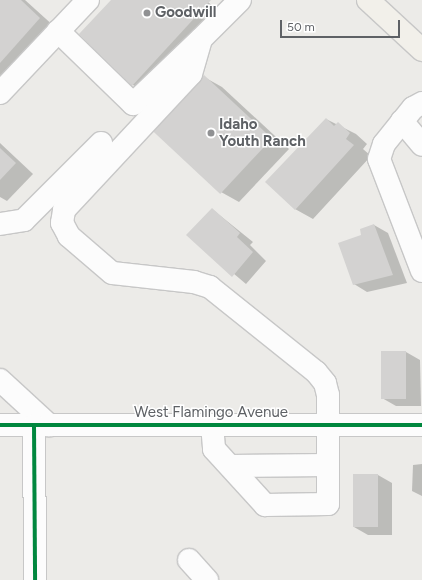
<!DOCTYPE html>
<style>
body{margin:0}
#map{position:relative;width:422px;height:580px;overflow:hidden;background:#ecebe8;font-family:Figtree,sans-serif}
div>[style]{position:absolute}
.shadow>*{inset:0;background:#0003}
.building>*{inset:0;background:#d3d2d1;transform-origin:0 0}
.roads{filter:drop-shadow(1px 0 #c7c7c7) drop-shadow(-1px 0 #c7c7c7) drop-shadow(0 1px #c7c7c7) drop-shadow(0 -1px #c7c7c7)}
.minor>*{height:22px;margin:-11px;padding:0 11px;transform-origin:11px;border-radius:11px;background:#fcfcfc}
.major>*{height:22px;margin:-11px;padding:0 11px;transform-origin:11px;border-radius:11px;background:#f2f0ea}
.cycleway>*{height:4px;margin:-2px;padding:0 2px;transform-origin:2px;border-radius:2px;background:#00873e}
.dots>*{width:11px;height:11px;translate:-50% -50%;box-sizing:border-box;border:2px solid #fff;border-radius:50%}
span{translate:-50% -50%;white-space:nowrap;text-align:center;line-height:1.15;-webkit-text-stroke:3px #fff;paint-order:stroke}
.poi-label{font-size:15px;color:#5e6165;font-weight:700}
.left{translate:0 -50%;text-align:left}
.street-label{font-size:15px;color:#5e6165}
.scale{position:absolute;left:280px;top:20px;width:120px;height:18px;box-sizing:border-box;border:2px solid #5e6165;border-top:0;padding-left:5px;font-size:12px;line-height:14px;white-space:nowrap;color:#5e6165;-webkit-text-stroke:3px #fff;paint-order:stroke}
</style>
<div id="map">
<div class="shadow">
<div style="clip-path:polygon(0 0,25px 0,56px 28px,0 83px)"></div>
<div style="clip-path:polygon(112px 0,206px 0,223px 16px,150px 95px,133px 85px)"></div>
<div style="clip-path:polygon(204px 77px,222px 87px,289px 149px,239px 202px,221px 192px)"></div>
<div style="clip-path:polygon(326px 119px,356px 134px,367px 144px,363px 149px,371px 156px,313px 219px,295px 209px)"></div>
<div style="clip-path:polygon(0 143px,33px 174px,7px 201px,0 197px)"></div>
<div style="clip-path:polygon(212px 209px,253px 242px,250px 245px,266px 261px,246px 284px,188px 235px)"></div>
<div style="clip-path:polygon(374px 225px,388px 233px,407px 283px,367px 292px,354px 284px,363px 236px)"></div>
<div style="clip-path:polygon(406px 352px,420px 360px,421px 406px,396px 406px,382px 398px)"></div>
<div style="clip-path:polygon(422px 464px,422px 496px,412px 491px,413px 465px)"></div>
<div style="clip-path:polygon(378px 475px,392px 483px,392px 535px,368px 535px,354px 527px)"></div>
</div>
<div class="building">
<div style="clip-path:polygon(0 0,21px 0,40px 18px,0 63px)"></div>
<div style="clip-path:polygon(111px 0,211px 0,132px 86px,79px 34px)"></div>
<div style="left:204px;top:75px;width:93px;height:76px;rotate:43deg"></div>
<div style="clip-path:polygon(326px 118px,334px 126px,338px 122px,350px 133px,346px 139px,354px 145px,295px 210px,265px 182px)"></div>
<div style="clip-path:polygon(0 148px,16px 163px,0 180px)"></div>
<div style="clip-path:polygon(212px 208px,240px 233px,237px 237px,253px 252px,232px 277px,186px 235px)"></div>
<div style="clip-path:polygon(374px 224px,393px 275px,353px 285px,338px 243px,361px 235px,360px 229px)"></div>
<div style="left:381px;top:351px;width:25px;height:48px"></div>
<div style="left:353px;top:474px;width:25px;height:53px"></div>
</div>
<div class="roads">
<div class="minor">
<div style="left:58px;top:31px;width:105px;rotate:44.2deg"></div>
<div style="left:133px;top:104px;width:94px;rotate:-43.7deg"></div>
<div style="left:0;top:93px;width:128px;rotate:-46.6deg"></div>
<div style="left:422px;top:103px;width:10px;rotate:151deg"></div>
<div style="left:413px;top:108px;width:46px;rotate:128.9deg"></div>
<div style="left:384px;top:144px;width:16px;rotate:108deg"></div>
<div style="left:379px;top:159px;width:120px;rotate:69deg"></div>
<div style="left:402px;top:121px;width:31px;rotate:50deg"></div>
<div style="left:0;top:224px;width:24px;rotate:-9deg"></div>
<div style="left:24px;top:220px;width:109px;rotate:-45deg"></div>
<div style="left:0;top:380px;width:67px;rotate:42.6deg"></div>
<div style="left:0;top:425px;width:422px"></div>
<div style="left:34px;top:425px;width:155px;rotate:89.6deg"></div>
<div style="left:212px;top:425px;width:24px;rotate:85deg"></div>
<div style="left:214px;top:449px;width:76px;rotate:47.7deg"></div>
<div style="left:265px;top:505px;width:63px;rotate:-0.9deg"></div>
<div style="left:328px;top:504px;width:109px;rotate:-90deg"></div>
<div style="left:328px;top:395px;width:12px;rotate:-104deg"></div>
<div style="left:325px;top:383px;width:14px;rotate:-129deg"></div>
<div style="left:316px;top:372px;width:136px;rotate:-141.3deg"></div>
<div style="left:210px;top:287px;width:17px;rotate:-163deg"></div>
<div style="left:194px;top:282px;width:82px;rotate:-173.7deg"></div>
<div style="left:112px;top:273px;width:57px;rotate:-139.3deg"></div>
<div style="left:69px;top:236px;width:15px;rotate:-118deg"></div>
<div style="left:62px;top:223px;width:13px;rotate:-81deg"></div>
<div style="left:64px;top:210px;width:186px;rotate:-47deg"></div>
<div style="left:191px;top:74px;width:36px;rotate:-74deg"></div>
<div style="left:201px;top:39px;width:55px;rotate:-45deg"></div>
<div style="left:230px;top:466px;width:98px;rotate:-0.6deg"></div>
<div style="left:189px;top:560px;width:27px;rotate:48deg"></div>
</div>
<div class="major">
<div style="left:368px;top:0;width:74px;rotate:42.8deg"></div>
</div>
</div>
<div class="cycleway">
<div style="left:0;top:425px;width:422px"></div>
<div style="left:34px;top:425px;width:155px;rotate:89.6deg"></div>
</div>
<div class="dots">
<div style="left:147px;top:13px;background:#909193"></div>
<div style="left:211px;top:133px;background:#909193"></div>
</div>
<div class="poi-label">
<span class="left" style="left:155px;top:13px">Goodwill</span>
<span class="left" style="left:219px;top:133px">Idaho<br>Youth Ranch</span>
</div>
<div class="street-label">
<span style="left:211px;top:413px">West Flamingo Avenue</span>
</div>
<div class="scale">50 m</div>
</div>
